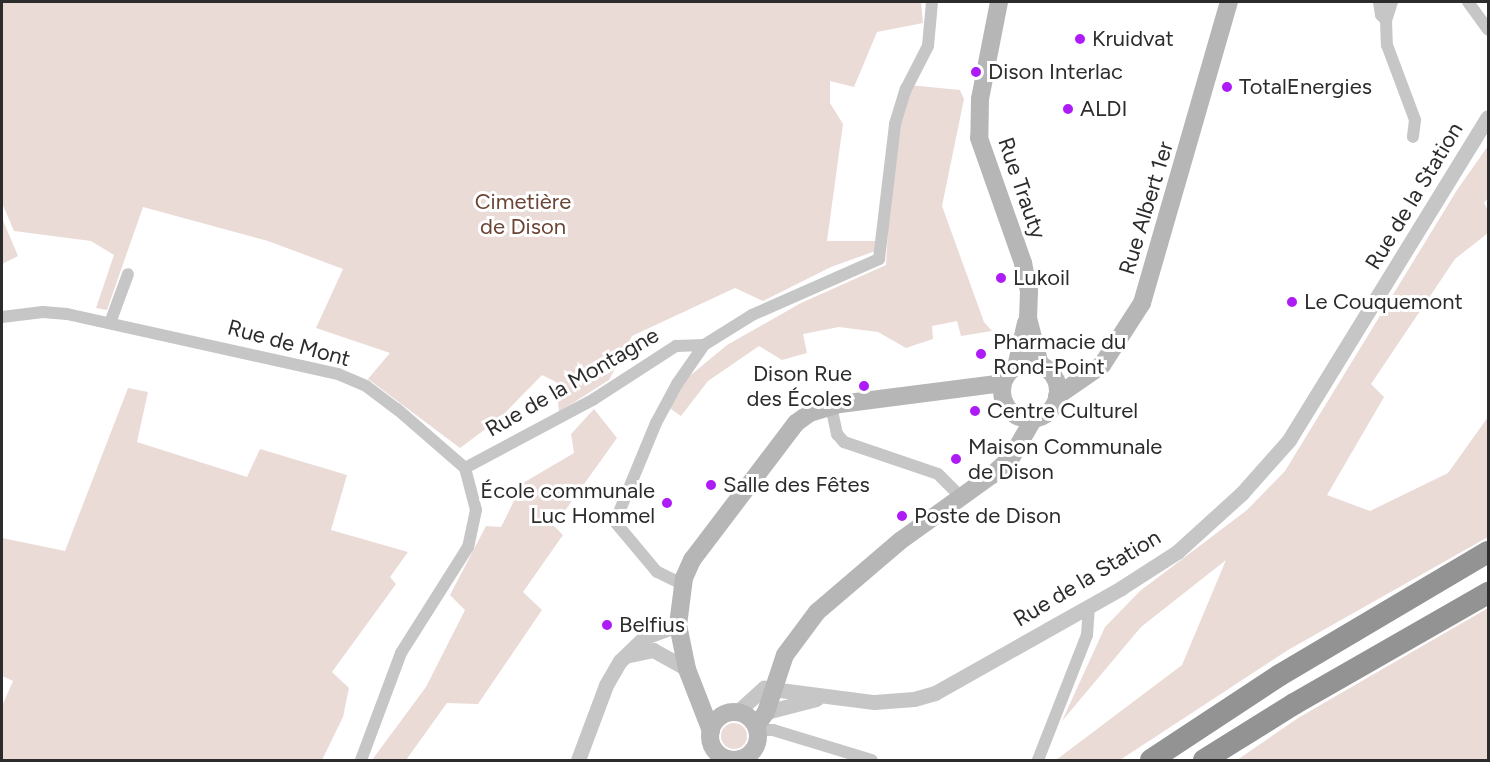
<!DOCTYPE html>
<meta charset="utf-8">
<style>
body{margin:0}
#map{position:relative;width:1490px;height:762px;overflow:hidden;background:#fff;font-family:Figtree,sans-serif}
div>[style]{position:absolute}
.green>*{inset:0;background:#ebdbd7}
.round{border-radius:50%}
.minor>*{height:12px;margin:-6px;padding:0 6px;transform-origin:6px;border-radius:6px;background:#c6c6c6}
.tertiary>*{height:15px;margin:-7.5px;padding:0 7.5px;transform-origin:7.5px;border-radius:7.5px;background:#c6c6c6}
.secondary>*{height:18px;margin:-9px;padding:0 9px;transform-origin:9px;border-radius:9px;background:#b6b6b6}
.secondary>.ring{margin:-9px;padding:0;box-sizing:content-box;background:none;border:18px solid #b6b6b6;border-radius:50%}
.motorway>*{height:22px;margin:-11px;padding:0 11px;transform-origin:11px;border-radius:11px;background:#939393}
.dots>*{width:16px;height:16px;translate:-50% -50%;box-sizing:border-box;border:3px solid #fff;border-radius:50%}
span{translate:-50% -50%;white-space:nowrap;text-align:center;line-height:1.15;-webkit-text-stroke:6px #fff;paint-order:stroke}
.poi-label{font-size:22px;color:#2c2c2c}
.left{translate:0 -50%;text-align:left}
.right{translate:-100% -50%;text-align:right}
.street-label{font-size:22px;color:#2c2c2c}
.park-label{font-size:22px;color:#6b4435}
.frame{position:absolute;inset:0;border:3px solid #2c2c2c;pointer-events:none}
</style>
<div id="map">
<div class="green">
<div style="clip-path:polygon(2px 2px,921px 2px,923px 23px,877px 32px,854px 87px,830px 81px,830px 103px,843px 124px,827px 241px,877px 241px,878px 250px,831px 267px,763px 301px,735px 288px,632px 336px,609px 380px,559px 412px,556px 382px,542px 375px,499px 419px,460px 448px,368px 379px,390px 353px,316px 328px,343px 269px,268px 241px,143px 207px,107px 310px,96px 308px,114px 255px,91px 241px,14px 231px,2px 203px)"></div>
<div style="clip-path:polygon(909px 85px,960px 90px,964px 99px,942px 206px,984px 322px,992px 331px,961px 336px,957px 321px,932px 326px,933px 339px,906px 348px,878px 332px,839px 327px,803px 334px,807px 353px,782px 360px,759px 346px,708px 381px,681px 416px,668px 407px,686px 379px,727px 345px,801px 303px,886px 265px,892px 162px)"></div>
<div style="clip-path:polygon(1488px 146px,1488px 198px,1484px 203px,1488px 210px,1488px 233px,1455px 259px,1371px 384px,1384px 397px,1327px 495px,1370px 511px,1448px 473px,1488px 417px,1488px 537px,1288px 650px,1120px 760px,1056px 760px,1182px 665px,1226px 560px,1141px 627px,1062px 721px,1105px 627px,1140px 591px,1247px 510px,1285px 471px,1457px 190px)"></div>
<div style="clip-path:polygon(2px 218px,18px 256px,2px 264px)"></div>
<div style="clip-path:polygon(128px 388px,148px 392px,137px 442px,247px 477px,260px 449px,347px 475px,331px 530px,408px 552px,390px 577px,396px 584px,332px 672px,349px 688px,343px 717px,322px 760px,2px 760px,2px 706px,13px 681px,2px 676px,2px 538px,65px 551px)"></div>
<div style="clip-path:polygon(594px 409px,617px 438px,554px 526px,563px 535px,523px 592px,542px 610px,478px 704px,447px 703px,406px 760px,372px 760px,426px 687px,465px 610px,450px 595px,486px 526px,501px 527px,523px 483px,574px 453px,571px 434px)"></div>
<div style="clip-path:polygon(1488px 608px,1488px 760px,1237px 760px,1298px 718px)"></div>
<div class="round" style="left:721px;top:723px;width:26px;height:26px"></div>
</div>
<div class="minor">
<div style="left:1379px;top:2px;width:13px;rotate:81deg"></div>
<div style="left:1381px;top:15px;width:7px;rotate:45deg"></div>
<div style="left:1392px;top:2px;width:19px;rotate:108deg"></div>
<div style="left:1386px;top:20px;width:25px;rotate:88deg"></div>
<div style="left:1387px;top:45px;width:80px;rotate:69.5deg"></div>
<div style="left:1415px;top:120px;width:17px;rotate:97deg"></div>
<div style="left:1468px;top:2px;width:34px;rotate:54deg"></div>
<div style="left:2px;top:317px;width:41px;rotate:-7deg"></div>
<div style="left:43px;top:312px;width:24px;rotate:5deg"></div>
<div style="left:67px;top:314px;width:278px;rotate:12.5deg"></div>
<div style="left:338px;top:374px;width:30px;rotate:23deg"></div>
<div style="left:366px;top:386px;width:39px;rotate:37deg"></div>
<div style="left:397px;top:409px;width:90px;rotate:40.9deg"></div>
<div style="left:465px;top:468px;width:43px;rotate:75.3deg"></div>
<div style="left:476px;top:510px;width:38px;rotate:102deg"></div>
<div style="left:468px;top:547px;width:125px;rotate:122.3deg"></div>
<div style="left:401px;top:653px;width:114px;rotate:110.5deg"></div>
<div style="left:110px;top:323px;width:52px;rotate:-69.8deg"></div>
<div style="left:831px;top:406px;width:29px;rotate:78deg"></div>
<div style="left:837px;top:434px;width:11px;rotate:49deg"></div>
<div style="left:844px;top:442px;width:99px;rotate:18.8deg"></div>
<div style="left:938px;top:474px;width:34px;rotate:45deg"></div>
<div style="left:465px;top:468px;width:146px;rotate:-28.1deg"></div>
<div style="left:594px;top:399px;width:98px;rotate:-32.9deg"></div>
<div style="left:676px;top:346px;width:28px;rotate:-2deg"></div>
<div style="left:704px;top:345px;width:57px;rotate:-32deg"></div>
<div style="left:752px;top:315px;width:139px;rotate:-23.8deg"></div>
<div style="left:879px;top:259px;width:136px;rotate:-83.2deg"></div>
<div style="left:895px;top:124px;width:37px;rotate:-73deg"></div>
<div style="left:906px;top:89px;width:48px;rotate:-62.9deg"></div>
<div style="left:928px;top:46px;width:44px;rotate:-84.8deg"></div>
<div style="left:682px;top:584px;width:28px;rotate:-154deg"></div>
<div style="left:657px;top:572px;width:65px;rotate:-130deg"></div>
<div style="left:615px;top:522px;width:107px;rotate:-67.5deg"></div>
<div style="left:656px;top:423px;width:44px;rotate:-61.7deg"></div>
<div style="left:677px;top:384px;width:47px;rotate:-55.3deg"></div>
<div style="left:757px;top:730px;width:16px"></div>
<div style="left:773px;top:730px;width:103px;rotate:16.9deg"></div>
<div style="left:1038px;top:760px;width:134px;rotate:-68.6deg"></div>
<div style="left:1087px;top:635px;width:28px;rotate:-86deg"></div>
</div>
<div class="tertiary">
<div style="left:625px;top:656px;width:29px;rotate:-12deg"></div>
<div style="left:653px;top:650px;width:39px;rotate:29deg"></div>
<div style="left:766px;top:712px;width:52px;rotate:-14.6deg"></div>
<div style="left:736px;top:713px;width:38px;rotate:-42deg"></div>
<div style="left:764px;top:688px;width:111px;rotate:7.3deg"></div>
<div style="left:874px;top:702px;width:40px;rotate:-4.3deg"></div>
<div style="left:914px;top:699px;width:22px;rotate:-16deg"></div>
<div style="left:935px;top:693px;width:214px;rotate:-29.4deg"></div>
<div style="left:1121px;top:588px;width:67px;rotate:-32.7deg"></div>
<div style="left:1177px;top:552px;width:88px;rotate:-42.2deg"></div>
<div style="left:1242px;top:493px;width:71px;rotate:-48.4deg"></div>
<div style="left:1289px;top:440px;width:379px;rotate:-58.4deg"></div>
<div style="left:578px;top:760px;width:80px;rotate:-69.5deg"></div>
<div style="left:606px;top:685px;width:28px;rotate:-60deg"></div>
<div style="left:620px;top:661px;width:35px;rotate:-44deg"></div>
<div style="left:645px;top:637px;width:35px;rotate:-20deg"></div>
</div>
<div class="secondary">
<div style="left:999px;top:2px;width:99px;rotate:101.1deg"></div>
<div style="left:980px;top:99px;width:39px;rotate:91deg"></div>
<div style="left:979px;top:138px;width:133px;rotate:70.6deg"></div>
<div style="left:1023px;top:263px;width:29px;rotate:78deg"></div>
<div style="left:1029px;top:291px;width:27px;rotate:92deg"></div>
<div style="left:1028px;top:318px;width:49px;rotate:75.7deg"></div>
<div class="ring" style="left:1002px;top:363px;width:38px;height:38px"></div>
<div style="left:1016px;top:367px;width:45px;rotate:-77.2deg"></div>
<div style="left:1057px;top:396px;width:55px;rotate:-34.6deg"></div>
<div style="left:1102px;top:365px;width:74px;rotate:-57.2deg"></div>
<div style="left:1142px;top:303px;width:313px;rotate:-73.9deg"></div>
<div class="ring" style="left:710px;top:712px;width:30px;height:30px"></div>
<div style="left:756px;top:726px;width:17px;rotate:-54deg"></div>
<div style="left:766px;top:712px;width:60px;rotate:-71.6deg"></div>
<div style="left:785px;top:655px;width:54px;rotate:-53.3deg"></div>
<div style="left:817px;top:612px;width:109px;rotate:-40.5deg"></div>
<div style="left:900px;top:541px;width:113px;rotate:-35.7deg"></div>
<div style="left:992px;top:475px;width:25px;rotate:-42deg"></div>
<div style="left:1011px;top:458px;width:46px;rotate:-60.1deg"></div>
<div style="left:711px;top:731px;width:66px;rotate:-111.2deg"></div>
<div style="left:687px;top:669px;width:45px;rotate:-101.6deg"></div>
<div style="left:678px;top:625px;width:47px;rotate:-82.7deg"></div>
<div style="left:684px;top:578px;width:20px;rotate:-66deg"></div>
<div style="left:692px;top:560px;width:172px;rotate:-52.8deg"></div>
<div style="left:796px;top:423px;width:17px;rotate:-36deg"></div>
<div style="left:810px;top:413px;width:31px;rotate:-17deg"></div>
<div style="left:840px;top:404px;width:164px;rotate:-7.3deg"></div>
</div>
<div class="motorway">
<div style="left:1151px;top:760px;width:154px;rotate:-33.4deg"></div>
<div style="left:1280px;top:675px;width:242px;rotate:-30.6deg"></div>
<div style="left:1204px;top:760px;width:106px;rotate:-31.9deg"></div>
<div style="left:1294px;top:704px;width:224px;rotate:-29.8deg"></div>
</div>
<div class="dots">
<div style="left:1080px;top:39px;background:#ad1bf6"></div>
<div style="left:976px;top:72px;background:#ad1bf6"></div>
<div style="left:1227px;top:87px;background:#ad1bf6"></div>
<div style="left:1068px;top:109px;background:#ad1bf6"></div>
<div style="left:1001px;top:278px;background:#ad1bf6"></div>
<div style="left:1292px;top:302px;background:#ad1bf6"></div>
<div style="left:981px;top:354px;background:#ad1bf6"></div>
<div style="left:864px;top:386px;background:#ad1bf6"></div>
<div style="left:975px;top:411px;background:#ad1bf6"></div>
<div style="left:956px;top:459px;background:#ad1bf6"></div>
<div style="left:711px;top:485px;background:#ad1bf6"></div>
<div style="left:667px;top:503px;background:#ad1bf6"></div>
<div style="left:902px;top:516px;background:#ad1bf6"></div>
<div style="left:607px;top:625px;background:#ad1bf6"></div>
</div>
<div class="poi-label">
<span class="left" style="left:1092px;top:39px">Kruidvat</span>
<span class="left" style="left:988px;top:72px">Dison Interlac</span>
<span class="left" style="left:1239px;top:87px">TotalEnergies</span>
<span class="left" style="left:1080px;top:109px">ALDI</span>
<span class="left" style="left:1013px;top:278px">Lukoil</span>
<span class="left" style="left:1304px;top:302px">Le Couquemont</span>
<span class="left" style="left:993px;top:354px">Pharmacie du<br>Rond-Point</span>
<span class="right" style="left:852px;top:386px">Dison Rue<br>des Écoles</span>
<span class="left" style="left:987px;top:411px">Centre Culturel</span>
<span class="left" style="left:968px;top:459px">Maison Communale<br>de Dison</span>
<span class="left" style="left:723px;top:485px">Salle des Fêtes</span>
<span class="right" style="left:655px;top:503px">École communale<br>Luc Hommel</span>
<span class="left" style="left:914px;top:516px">Poste de Dison</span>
<span class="left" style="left:619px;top:625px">Belfius</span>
</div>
<div class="street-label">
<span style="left:1022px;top:188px;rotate:71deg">Rue Trauty</span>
<span style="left:1414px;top:196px;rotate:-59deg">Rue de la Station</span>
<span style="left:1146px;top:208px;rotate:-73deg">Rue Albert 1er</span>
<span style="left:289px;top:343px;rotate:15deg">Rue de Mont</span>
<span style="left:572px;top:382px;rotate:-30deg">Rue de la Montagne</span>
<span style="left:1087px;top:578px;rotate:-31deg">Rue de la Station</span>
</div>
<div class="park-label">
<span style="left:523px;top:214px">Cimetière<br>de Dison</span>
</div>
<div class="frame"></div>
</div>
